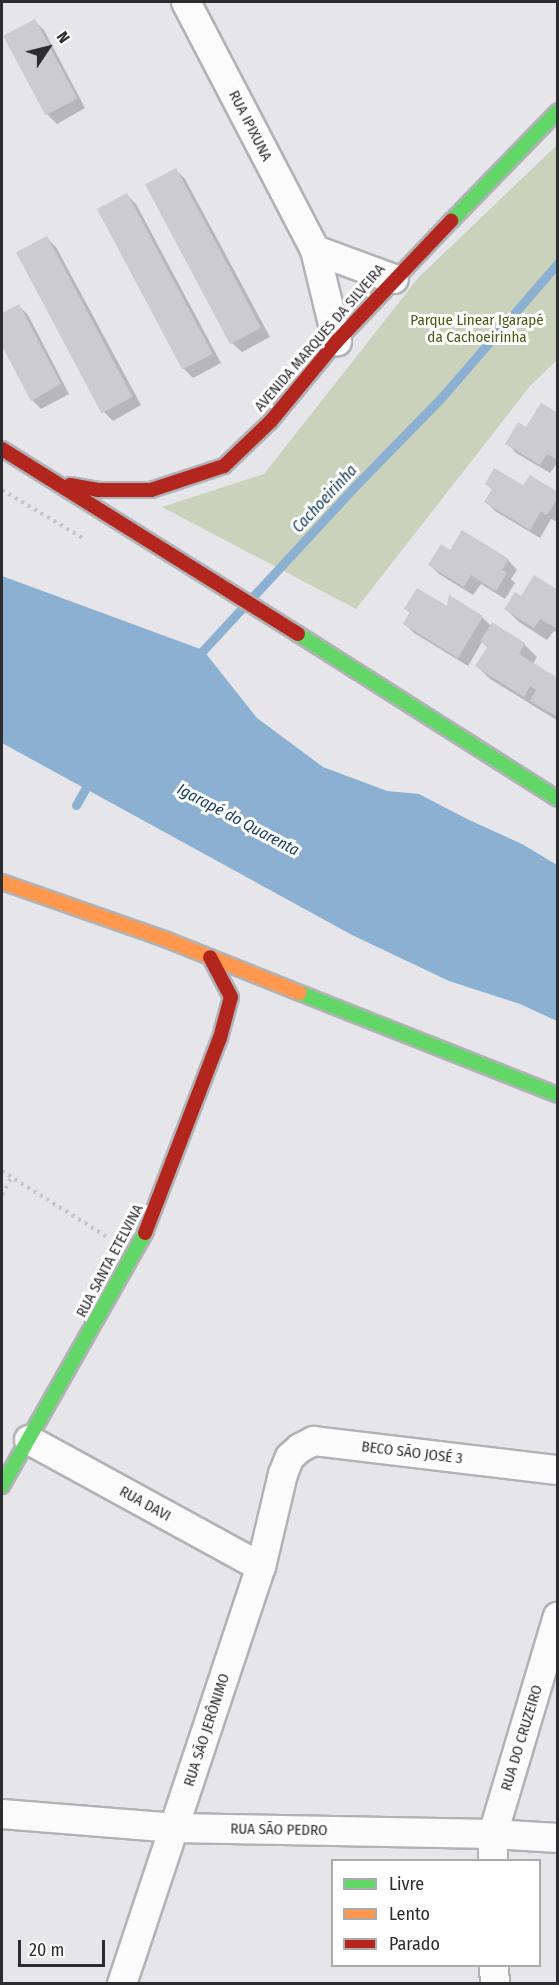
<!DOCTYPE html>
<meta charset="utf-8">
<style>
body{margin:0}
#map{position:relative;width:559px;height:1985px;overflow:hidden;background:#e5e5ea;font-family:"Fira Sans Condensed",sans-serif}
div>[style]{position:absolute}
.green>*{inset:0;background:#cbd2bb}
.water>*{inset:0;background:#8bb0d2}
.shadow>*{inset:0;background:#0003}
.stream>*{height:9px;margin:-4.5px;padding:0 4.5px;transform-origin:4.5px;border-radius:4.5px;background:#8bb0d2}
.building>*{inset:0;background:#cccbce;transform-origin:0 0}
.path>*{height:4px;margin-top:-2px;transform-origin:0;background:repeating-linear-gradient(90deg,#c6c6c8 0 3px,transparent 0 7.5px)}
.roads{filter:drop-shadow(2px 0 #b1b2b5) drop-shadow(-2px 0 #b1b2b5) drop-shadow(0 2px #b1b2b5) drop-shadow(0 -2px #b1b2b5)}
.street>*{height:28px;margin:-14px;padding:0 14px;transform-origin:14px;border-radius:14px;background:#fbfbfc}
.fast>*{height:14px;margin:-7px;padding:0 7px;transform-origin:7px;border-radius:7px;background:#63d668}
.slow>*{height:14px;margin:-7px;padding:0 7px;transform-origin:7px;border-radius:7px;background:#ff974d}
.jam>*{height:14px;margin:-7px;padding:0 7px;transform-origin:7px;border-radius:7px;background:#b3261e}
span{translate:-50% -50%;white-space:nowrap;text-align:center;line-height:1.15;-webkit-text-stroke:6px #fff;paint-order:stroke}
.street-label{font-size:15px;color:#2d2d30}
.park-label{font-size:15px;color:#4b5b15}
.water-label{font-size:16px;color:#153d5d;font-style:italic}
.frame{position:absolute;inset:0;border:3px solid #2d2d30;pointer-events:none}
.legend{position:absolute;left:331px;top:1859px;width:210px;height:108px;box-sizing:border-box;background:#fff;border:2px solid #ababac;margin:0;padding:8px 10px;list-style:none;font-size:18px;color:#2d2d30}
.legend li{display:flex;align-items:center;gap:12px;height:30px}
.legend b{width:30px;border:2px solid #ababac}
.north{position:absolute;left:18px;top:18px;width:60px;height:60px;-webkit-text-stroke:4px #fff;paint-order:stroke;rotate:55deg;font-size:16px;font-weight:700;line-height:24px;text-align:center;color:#2d2d30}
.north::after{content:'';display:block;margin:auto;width:21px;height:27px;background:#2d2d30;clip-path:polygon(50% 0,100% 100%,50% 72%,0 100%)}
.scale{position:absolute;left:18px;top:1940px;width:87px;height:27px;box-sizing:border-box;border:3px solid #2d2d30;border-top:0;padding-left:8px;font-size:18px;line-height:21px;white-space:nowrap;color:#2d2d30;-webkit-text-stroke:4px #fff;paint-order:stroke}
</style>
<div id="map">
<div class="green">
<div style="clip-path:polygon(557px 145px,557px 360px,530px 386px,356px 609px,162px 507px,264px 474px,419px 277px)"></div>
</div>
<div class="water">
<div style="clip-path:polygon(2px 576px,203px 650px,257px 718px,323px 767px,387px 791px,419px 794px,469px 820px,522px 844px,557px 865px,557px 1021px,520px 1004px,449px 981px,352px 935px,2px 743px)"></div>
</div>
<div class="shadow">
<div style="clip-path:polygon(34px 21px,44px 30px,85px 108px,57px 124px,48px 115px,5px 35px)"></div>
<div style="clip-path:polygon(176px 170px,185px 179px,270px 337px,242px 352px,232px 343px,147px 185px)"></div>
<div style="clip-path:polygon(127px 195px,136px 204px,221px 363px,193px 378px,184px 369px)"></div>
<div style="clip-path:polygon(47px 238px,56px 247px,141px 405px,113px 421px,104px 412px,18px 253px)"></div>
<div style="clip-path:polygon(19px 306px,28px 315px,69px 394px,41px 409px,32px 400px,2px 343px,2px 315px)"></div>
<div style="clip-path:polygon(558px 415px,558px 462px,550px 473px,516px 453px,507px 443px,527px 429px)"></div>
<div style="clip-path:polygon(487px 484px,558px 494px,558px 522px,551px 519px,540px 538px,495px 511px,486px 502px,493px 490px)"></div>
<div style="clip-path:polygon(450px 552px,508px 560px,517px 570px,511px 579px,515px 583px,505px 599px,481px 584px,473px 595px,439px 574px,430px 565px)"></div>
<div style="clip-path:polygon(558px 591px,558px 633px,554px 631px,547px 640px,519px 622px,506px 609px,521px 598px)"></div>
<div style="clip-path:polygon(450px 598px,482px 617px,491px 626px,524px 644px,537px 657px,533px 664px,558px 680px,558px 721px,490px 679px,477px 666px,488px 648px,482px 642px,468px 666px,414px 633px,405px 624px,411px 614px,406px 609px,447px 609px)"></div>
</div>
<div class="stream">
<div style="left:196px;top:658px;width:240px;rotate:-47.2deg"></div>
<div style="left:359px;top:482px;width:117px;rotate:-45.7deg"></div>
<div style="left:441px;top:398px;width:179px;rotate:-49.1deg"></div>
<div style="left:76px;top:805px;width:30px;rotate:-60deg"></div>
</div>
<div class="building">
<div style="left:35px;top:19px;width:90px;height:36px;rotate:62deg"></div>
<div style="left:176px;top:168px;width:181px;height:35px;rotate:62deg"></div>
<div style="left:127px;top:193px;width:182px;height:34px;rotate:62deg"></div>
<div style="left:47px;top:236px;width:182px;height:35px;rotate:62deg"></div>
<div style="clip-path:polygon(19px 304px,61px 384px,31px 401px,2px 346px,2px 313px)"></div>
<div style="clip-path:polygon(541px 403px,558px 413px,558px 460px,547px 454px,540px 465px,505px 444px,518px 422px,526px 427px)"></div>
<div style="clip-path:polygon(494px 468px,523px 485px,530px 475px,558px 492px,558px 498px,547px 515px,541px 511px,530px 530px,484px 502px,492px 489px,485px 484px)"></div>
<div style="clip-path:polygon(462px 530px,509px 559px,502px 570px,507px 573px,496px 591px,471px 575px,464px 587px,428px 565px,441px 544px,450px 550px)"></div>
<div style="clip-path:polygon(534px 575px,558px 590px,558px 629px,540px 619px,534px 628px,504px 609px,515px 592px,521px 596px)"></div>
<div style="clip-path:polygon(417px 588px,447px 606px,449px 595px,483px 616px,458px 658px,403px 624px,410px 612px,404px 609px)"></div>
<div style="clip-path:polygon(492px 622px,525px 643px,519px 654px,558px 678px,558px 717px,530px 701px,536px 690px,530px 686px,524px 697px,475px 666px,488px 646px,480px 641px)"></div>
</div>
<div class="path">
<div style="left:2px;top:490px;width:94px;rotate:30.7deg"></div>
<div style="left:2px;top:1171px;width:126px;rotate:32.1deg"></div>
<div style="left:2px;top:1195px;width:19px;rotate:-62deg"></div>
</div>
<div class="roads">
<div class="street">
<div style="left:186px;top:2px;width:280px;rotate:62.5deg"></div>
<div style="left:315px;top:250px;width:94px;rotate:76.4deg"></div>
<div style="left:315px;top:250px;width:84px;rotate:20.2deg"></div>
<div style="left:29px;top:1440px;width:264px;rotate:28.7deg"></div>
<div style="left:2px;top:1814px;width:174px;rotate:4.6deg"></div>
<div style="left:175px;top:1828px;width:318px;rotate:1.1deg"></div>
<div style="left:493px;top:1834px;width:65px;rotate:3.5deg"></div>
<div style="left:493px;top:1860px;width:26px;rotate:-90deg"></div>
<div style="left:493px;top:1834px;width:227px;rotate:-73.4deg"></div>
<div style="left:494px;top:1966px;width:18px;rotate:87deg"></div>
<div style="left:122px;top:1984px;width:440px;rotate:-71.6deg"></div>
<div style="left:261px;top:1567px;width:96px;rotate:-76.7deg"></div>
<div style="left:283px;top:1474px;width:18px;rotate:-68deg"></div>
<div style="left:290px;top:1457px;width:13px;rotate:-42deg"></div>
<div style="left:300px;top:1448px;width:16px;rotate:-27deg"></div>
<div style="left:314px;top:1441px;width:246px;rotate:6.8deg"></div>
</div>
<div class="fast">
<div style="left:451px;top:221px;width:153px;rotate:-45.8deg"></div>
<div style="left:298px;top:634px;width:308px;rotate:32.4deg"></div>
<div style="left:300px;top:993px;width:277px;rotate:21.6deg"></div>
<div style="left:2px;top:1486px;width:291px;rotate:-60.5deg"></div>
</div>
<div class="slow">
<div style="left:2px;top:882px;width:173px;rotate:19.3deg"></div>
<div style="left:165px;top:939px;width:145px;rotate:21.8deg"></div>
</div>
<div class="jam">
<div style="left:2px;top:449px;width:349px;rotate:32deg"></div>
<div style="left:70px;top:485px;width:27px;rotate:10deg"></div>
<div style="left:97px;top:490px;width:54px"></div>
<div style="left:151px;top:490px;width:77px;rotate:-18.2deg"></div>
<div style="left:224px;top:466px;width:65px;rotate:-43.8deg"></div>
<div style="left:271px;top:421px;width:104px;rotate:-50.5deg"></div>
<div style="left:337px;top:341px;width:166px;rotate:-46.5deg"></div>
<div style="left:145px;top:1233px;width:209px;rotate:-69deg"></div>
<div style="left:220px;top:1038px;width:42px;rotate:-75deg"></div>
<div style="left:231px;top:997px;width:45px;rotate:-117.7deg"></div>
</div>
</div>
<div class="street-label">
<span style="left:250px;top:126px;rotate:63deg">RUA IPIXUNA</span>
<span style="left:320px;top:338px;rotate:-49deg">AVENIDA MARQUES DA SILVEIRA</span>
<span style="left:110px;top:1261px;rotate:-62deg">RUA SANTA ETELVINA</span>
<span style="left:412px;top:1453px;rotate:7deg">BECO SÃO JOSÉ 3</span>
<span style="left:145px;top:1504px;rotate:29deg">RUA DAVI</span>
<span style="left:207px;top:1730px;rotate:-72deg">RUA SÃO JERÔNIMO</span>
<span style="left:522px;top:1738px;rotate:-73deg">RUA DO CRUZEIRO</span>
<span style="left:279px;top:1830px;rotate:1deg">RUA SÃO PEDRO</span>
</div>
<div class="park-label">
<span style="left:477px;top:329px">Parque Linear Igarapé<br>da Cachoeirinha</span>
</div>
<div class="water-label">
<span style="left:325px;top:499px;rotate:-47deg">Cachoeirinha</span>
<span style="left:238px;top:820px;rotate:28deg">Igarapé do Quarenta</span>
</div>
<div class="frame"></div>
<ul class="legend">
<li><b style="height:8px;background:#63d668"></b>Livre</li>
<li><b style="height:8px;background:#ff974d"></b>Lento</li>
<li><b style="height:8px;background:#b3261e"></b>Parado</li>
</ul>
<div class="north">N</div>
<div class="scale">20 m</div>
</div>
